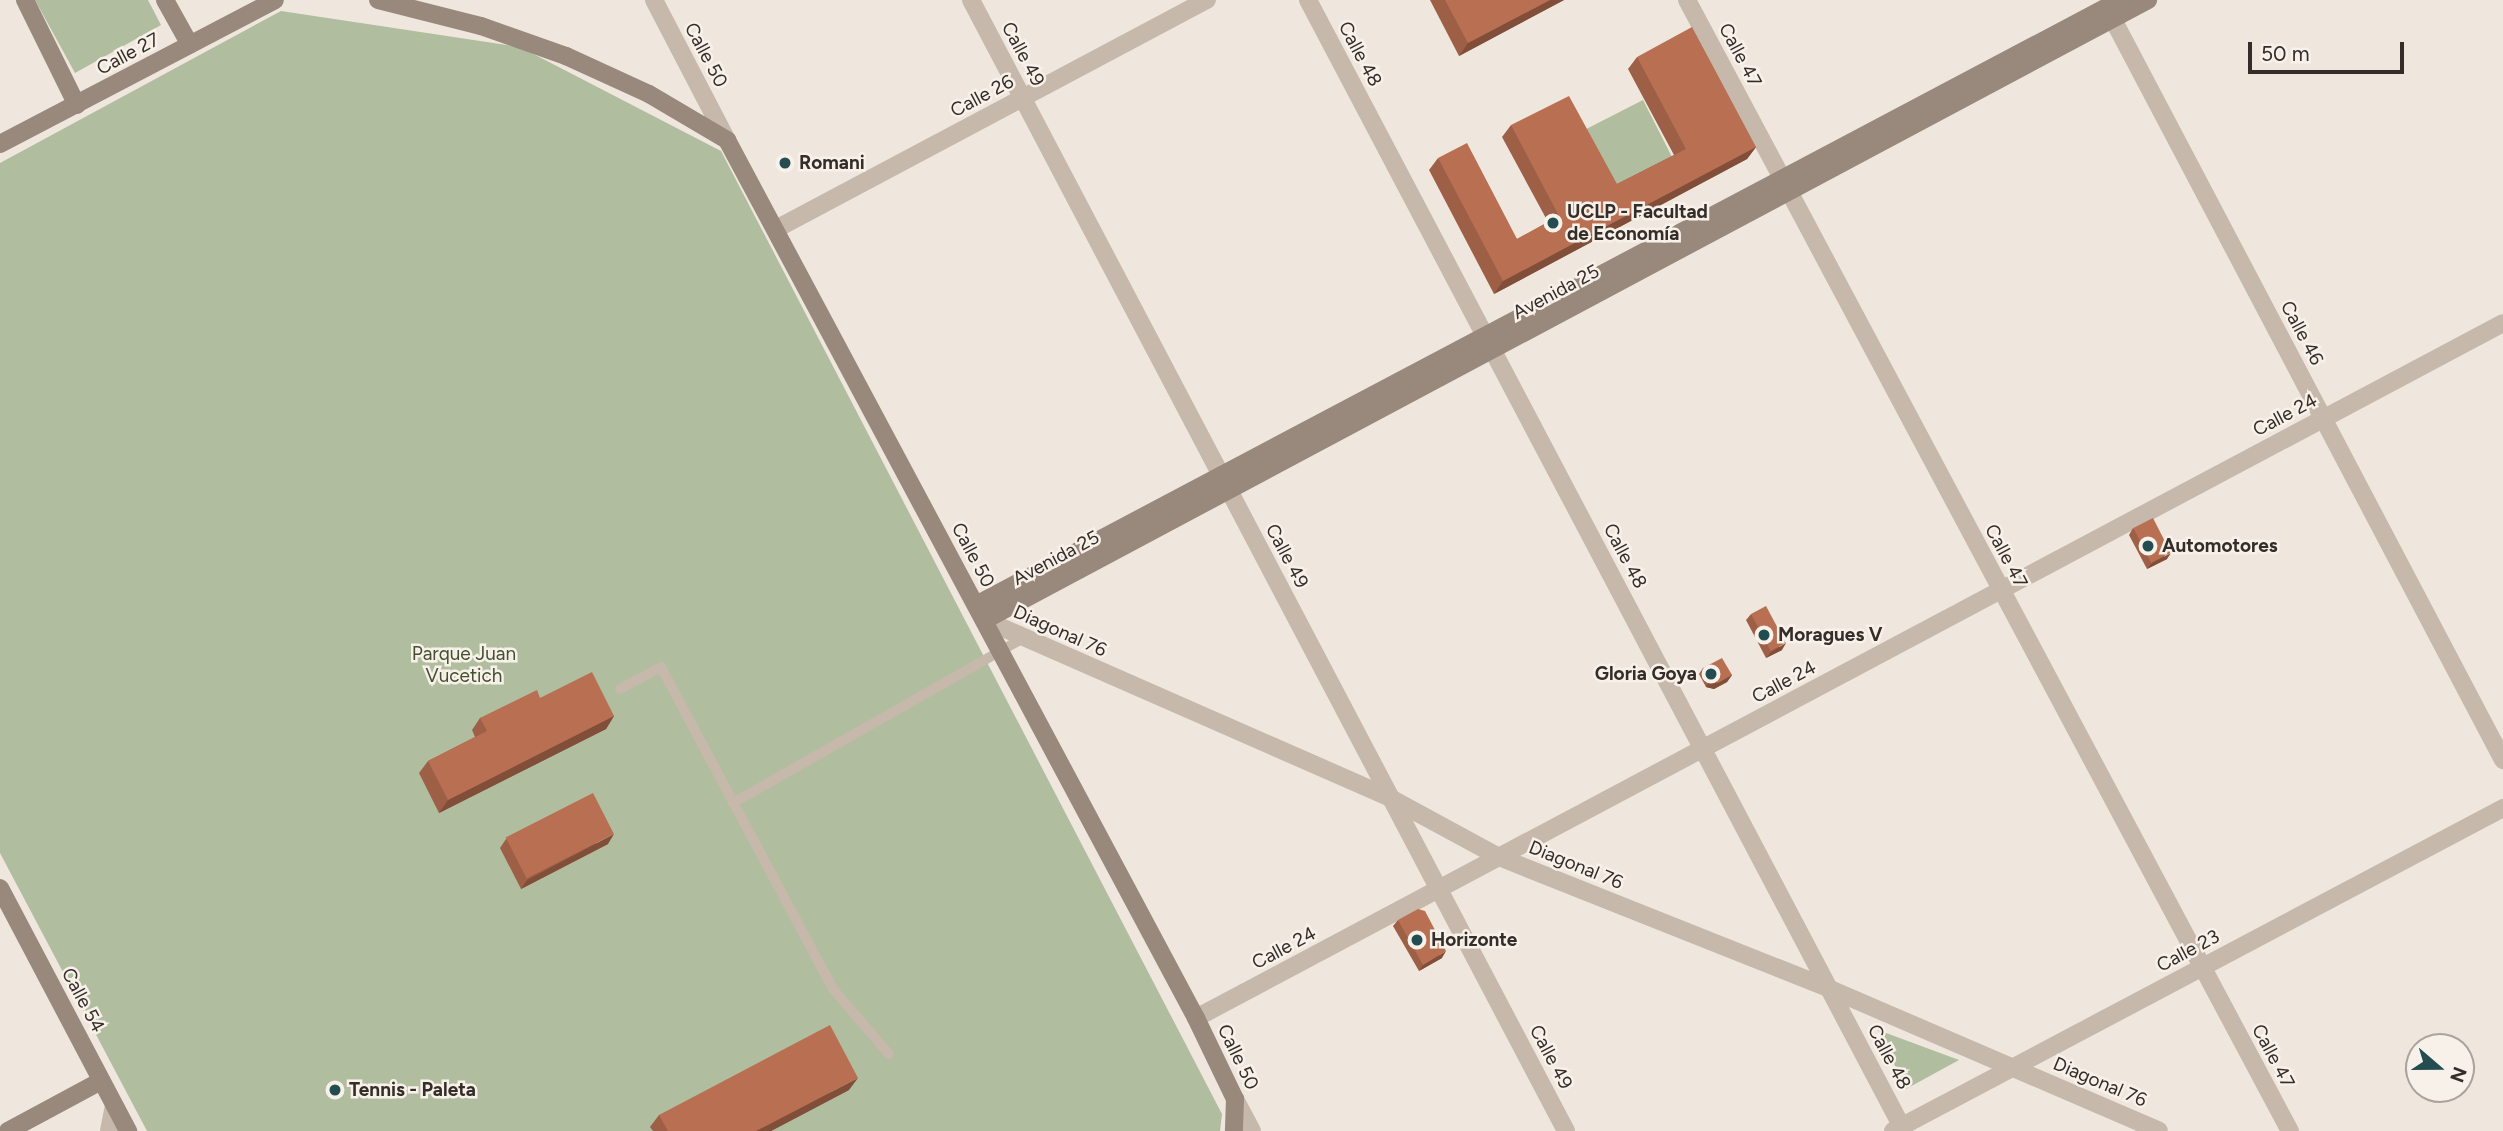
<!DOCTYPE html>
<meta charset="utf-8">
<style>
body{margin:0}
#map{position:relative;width:2503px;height:1131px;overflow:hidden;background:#efe7dd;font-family:Figtree,sans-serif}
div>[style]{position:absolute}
.green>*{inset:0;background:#b1bd9f;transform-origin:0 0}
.lane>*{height:10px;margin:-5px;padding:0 5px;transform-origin:5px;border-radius:5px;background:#c6b8aa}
.street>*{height:18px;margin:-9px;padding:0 9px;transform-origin:9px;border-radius:9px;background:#c6b8aa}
.secondary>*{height:18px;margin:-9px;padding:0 9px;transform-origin:9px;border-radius:9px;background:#99887c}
.wall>*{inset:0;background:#9e5f47}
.shaded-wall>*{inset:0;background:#814e39}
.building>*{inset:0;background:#b86f52;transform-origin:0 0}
.dots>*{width:19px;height:19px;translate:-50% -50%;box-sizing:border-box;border:4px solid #f7f1e9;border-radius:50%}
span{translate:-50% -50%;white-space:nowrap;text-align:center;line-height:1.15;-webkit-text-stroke:5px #f7f1e9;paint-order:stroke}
.street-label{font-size:19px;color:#342d29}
.poi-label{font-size:19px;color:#342d29;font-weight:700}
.left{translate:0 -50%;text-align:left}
.right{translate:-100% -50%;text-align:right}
.park-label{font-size:19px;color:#43502f}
.north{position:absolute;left:2405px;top:1033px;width:70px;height:70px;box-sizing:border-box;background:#f7f1e9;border:2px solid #a9a39c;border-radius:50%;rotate:110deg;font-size:19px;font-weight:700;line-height:28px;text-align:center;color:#342d29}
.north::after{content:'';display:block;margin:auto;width:24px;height:32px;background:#234d51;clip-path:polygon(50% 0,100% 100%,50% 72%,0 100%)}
.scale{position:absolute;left:2248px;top:42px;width:156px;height:32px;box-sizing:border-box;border:4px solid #342d29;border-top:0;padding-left:9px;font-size:21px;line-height:24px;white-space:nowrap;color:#342d29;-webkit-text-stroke:5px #f7f1e9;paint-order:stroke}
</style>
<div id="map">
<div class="green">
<div style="clip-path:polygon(35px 0,148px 0,161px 25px,75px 73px)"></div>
<div style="clip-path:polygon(281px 11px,520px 47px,721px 151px,1222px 1114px,1220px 1131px,147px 1131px,0 853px,0 163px)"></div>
<div style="left:1643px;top:100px;width:66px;height:73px;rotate:63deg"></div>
<div style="clip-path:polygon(1878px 1030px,1959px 1060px,1906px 1089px)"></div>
</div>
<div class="lane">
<div style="left:620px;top:689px;width:47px;rotate:-28.2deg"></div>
<div style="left:661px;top:667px;width:365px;rotate:61.9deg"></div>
<div style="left:833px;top:989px;width:86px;rotate:49.3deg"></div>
<div style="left:733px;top:803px;width:334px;rotate:-29.6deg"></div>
</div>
<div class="street">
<div style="left:654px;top:0;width:158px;rotate:62.5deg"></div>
<div style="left:971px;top:0;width:1278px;rotate:62.25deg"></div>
<div style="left:1308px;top:0;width:1278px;rotate:62.21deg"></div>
<div style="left:1687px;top:0;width:1282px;rotate:61.94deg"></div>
<div style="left:2107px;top:8px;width:850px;rotate:62.23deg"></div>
<div style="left:776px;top:229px;width:488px;rotate:-28deg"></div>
<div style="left:985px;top:620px;width:445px;rotate:23.7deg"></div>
<div style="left:1392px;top:799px;width:122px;rotate:28.5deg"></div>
<div style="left:1499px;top:857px;width:356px;rotate:21.7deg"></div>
<div style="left:1830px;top:989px;width:358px;rotate:23.3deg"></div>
<div style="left:1196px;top:1018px;width:1480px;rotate:-28deg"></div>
<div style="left:1235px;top:1099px;width:36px;rotate:62deg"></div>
<div style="left:109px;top:1131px;width:26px;rotate:-79deg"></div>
<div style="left:1893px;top:1131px;width:690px;rotate:-27.9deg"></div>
</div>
<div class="secondary">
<div style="left:25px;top:0;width:117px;rotate:63.7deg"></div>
<div style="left:165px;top:0;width:51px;rotate:60.9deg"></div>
<div style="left:378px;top:0;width:106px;rotate:14.2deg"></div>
<div style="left:481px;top:26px;width:90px;rotate:19.4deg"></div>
<div style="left:566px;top:56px;width:91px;rotate:24.6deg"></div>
<div style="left:649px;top:94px;width:91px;rotate:30.5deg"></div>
<div style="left:727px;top:140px;width:995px;rotate:61.89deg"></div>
<div style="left:1196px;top:1018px;width:90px;rotate:64.3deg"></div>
<div style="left:1235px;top:1099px;width:32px;rotate:92deg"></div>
<div style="left:0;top:144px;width:310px;rotate:-27.6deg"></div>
<div style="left:976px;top:605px;width:1294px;rotate:-27.87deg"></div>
<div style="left:985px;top:620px;width:1318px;rotate:-28.06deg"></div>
<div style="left:0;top:888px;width:275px;rotate:62.2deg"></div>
<div style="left:8px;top:1131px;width:106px;rotate:-28.3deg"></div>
</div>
<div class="wall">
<div style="clip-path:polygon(1430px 0,1564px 0,1459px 56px)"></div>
<div style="clip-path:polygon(1637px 57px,1756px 147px,1747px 159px,1494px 294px,1429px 170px,1438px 158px,1517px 239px,1548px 222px,1502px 137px,1511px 125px,1617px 184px,1674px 155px,1628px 69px)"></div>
<div style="clip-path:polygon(2133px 528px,2167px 559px,2147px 569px,2129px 535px)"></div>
<div style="clip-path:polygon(1751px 614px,1782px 650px,1766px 658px,1746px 620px)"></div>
<div style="clip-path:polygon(1703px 668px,1732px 675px,1727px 682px,1714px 689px,1706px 687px,1699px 674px)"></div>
<div style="clip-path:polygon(540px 698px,614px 716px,606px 729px,439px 813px,419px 773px,428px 761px,475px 737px,472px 730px,480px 718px)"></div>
<div style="clip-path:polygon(506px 839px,608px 844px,521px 889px,500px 848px)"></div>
<div style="clip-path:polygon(1398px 920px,1442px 958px,1419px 971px,1393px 926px)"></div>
<div style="clip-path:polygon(849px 1090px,771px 1131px,653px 1131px,650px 1127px,659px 1115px)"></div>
</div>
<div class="shaded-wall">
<div style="clip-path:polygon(1550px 0,1564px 0,1459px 56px,1468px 43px)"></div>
<div style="clip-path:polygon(1756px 147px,1747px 159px,1494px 294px,1503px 281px)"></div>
<div style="clip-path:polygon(2171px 553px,2167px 559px,2147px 569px,2152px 563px)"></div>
<div style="clip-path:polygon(1786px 643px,1782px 650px,1766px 658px,1771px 652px)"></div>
<div style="clip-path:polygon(1732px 675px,1727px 682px,1714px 689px,1706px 687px,1710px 681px)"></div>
<div style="clip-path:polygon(614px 716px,606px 729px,439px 813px,448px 800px)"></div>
<div style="clip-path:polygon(614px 834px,608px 844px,521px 889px,527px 880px)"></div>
<div style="clip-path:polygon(1446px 951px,1442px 958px,1419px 971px,1423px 965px)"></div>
<div style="clip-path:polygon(858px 1078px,849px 1090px,771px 1131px,756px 1131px)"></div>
</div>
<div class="building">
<div style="clip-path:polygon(1445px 0,1550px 0,1468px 43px)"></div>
<div style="clip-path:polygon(1692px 27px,1756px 147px,1503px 281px,1438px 158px,1467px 143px,1517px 239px,1559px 216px,1511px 125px,1569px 96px,1617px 184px,1686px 149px,1637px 57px)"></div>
<div style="left:2153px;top:518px;width:39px;height:22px;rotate:63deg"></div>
<div style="left:1766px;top:606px;width:42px;height:17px;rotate:62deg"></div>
<div style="clip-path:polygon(1722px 658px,1732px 675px,1718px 683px,1710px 681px,1703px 668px)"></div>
<div style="clip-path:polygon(592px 672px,614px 716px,448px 800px,428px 761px,487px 731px,480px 718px,537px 690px,540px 698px)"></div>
<div style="left:593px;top:793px;width:46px;height:98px;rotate:63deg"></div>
<div style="clip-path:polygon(1418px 909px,1425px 911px,1446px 951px,1423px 965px,1398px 920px)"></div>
<div style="clip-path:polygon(830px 1025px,858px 1078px,756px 1131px,668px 1131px,659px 1115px)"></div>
</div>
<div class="dots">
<div style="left:785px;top:163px;background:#234d51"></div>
<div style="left:1553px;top:223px;background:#234d51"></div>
<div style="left:2148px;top:546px;background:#234d51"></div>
<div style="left:1764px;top:635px;background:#234d51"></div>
<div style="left:1711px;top:674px;background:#234d51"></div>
<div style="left:1417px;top:940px;background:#234d51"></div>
<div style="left:335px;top:1090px;background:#234d51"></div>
</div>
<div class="street-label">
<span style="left:128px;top:54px;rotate:-28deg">Calle 27</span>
<span style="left:1023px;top:54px;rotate:62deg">Calle 49</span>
<span style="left:1360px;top:54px;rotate:62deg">Calle 48</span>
<span style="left:706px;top:55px;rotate:62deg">Calle 50</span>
<span style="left:1740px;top:55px;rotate:62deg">Calle 47</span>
<span style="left:982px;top:96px;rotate:-28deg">Calle 26</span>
<span style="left:1556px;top:292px;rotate:-28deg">Avenida 25</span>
<span style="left:2302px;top:333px;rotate:62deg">Calle 46</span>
<span style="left:2285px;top:415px;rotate:-28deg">Calle 24</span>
<span style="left:973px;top:555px;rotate:62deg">Calle 50</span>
<span style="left:1287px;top:556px;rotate:62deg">Calle 49</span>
<span style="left:1625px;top:556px;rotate:62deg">Calle 48</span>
<span style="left:2006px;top:556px;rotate:62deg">Calle 47</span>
<span style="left:1056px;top:558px;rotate:-28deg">Avenida 25</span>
<span style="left:1060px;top:631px;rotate:24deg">Diagonal 76</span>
<span style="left:1784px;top:682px;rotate:-28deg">Calle 24</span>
<span style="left:1576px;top:865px;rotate:22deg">Diagonal 76</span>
<span style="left:1284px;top:948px;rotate:-28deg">Calle 24</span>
<span style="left:2188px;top:951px;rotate:-28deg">Calle 23</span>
<span style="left:83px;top:1000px;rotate:62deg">Calle 54</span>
<span style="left:2273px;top:1056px;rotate:62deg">Calle 47</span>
<span style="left:1238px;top:1057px;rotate:64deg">Calle 50</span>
<span style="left:1551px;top:1057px;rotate:62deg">Calle 49</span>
<span style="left:1889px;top:1057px;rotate:62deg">Calle 48</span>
<span style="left:2100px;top:1082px;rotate:23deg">Diagonal 76</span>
</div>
<div class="poi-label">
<span class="left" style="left:799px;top:163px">Romani</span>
<span class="left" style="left:1567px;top:223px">UCLP - Facultad<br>de Economía</span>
<span class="left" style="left:2162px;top:546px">Automotores</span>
<span class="left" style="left:1778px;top:635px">Moragues V</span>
<span class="right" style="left:1697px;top:674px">Gloria Goya</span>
<span class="left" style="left:1431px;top:940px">Horizonte</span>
<span class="left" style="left:349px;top:1090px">Tennis - Paleta</span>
</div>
<div class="park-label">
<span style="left:464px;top:665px">Parque Juan<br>Vucetich</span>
</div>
<div class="north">N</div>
<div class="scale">50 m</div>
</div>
